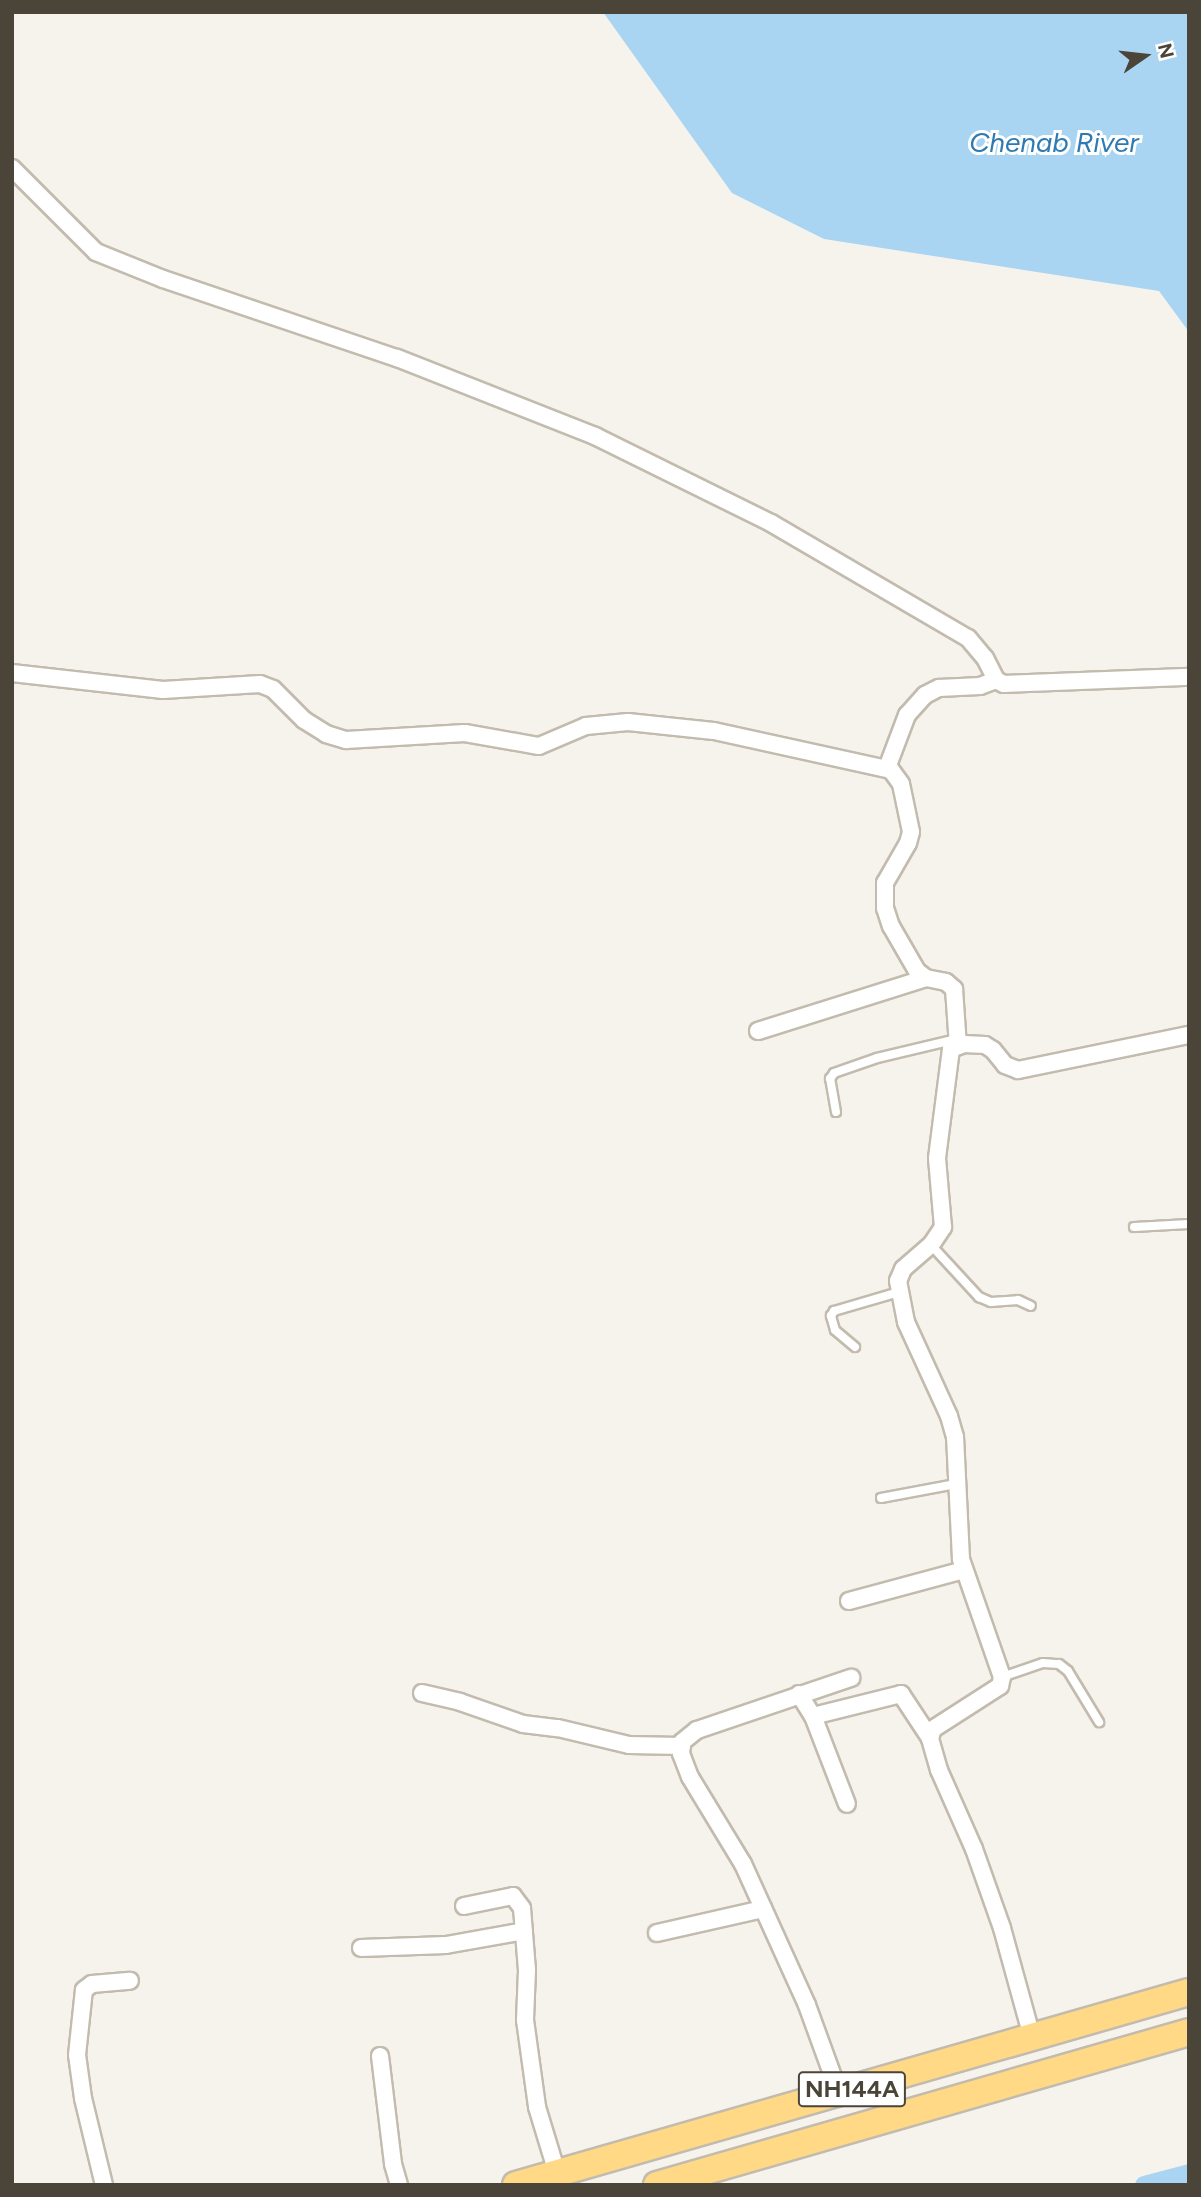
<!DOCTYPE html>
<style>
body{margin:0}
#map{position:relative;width:1201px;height:2197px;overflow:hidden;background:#f6f3ec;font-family:Figtree,sans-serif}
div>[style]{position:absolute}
.water>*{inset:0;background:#a9d4f2}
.canal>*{height:19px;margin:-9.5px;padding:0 9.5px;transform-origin:9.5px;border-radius:9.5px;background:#a9d4f2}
.roads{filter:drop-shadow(2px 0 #c2bbae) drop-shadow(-2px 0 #c2bbae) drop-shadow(0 2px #c2bbae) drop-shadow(0 -2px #c2bbae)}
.service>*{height:8px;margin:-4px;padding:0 4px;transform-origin:4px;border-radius:4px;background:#fff}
.minor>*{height:16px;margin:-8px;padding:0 8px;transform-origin:8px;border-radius:8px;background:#fff}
.trunk>*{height:26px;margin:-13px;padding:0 13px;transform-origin:13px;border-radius:13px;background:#ffd985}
span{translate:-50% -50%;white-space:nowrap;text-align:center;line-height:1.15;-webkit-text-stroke:6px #fff;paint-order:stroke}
.shield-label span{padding:2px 5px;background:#fff;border:2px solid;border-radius:5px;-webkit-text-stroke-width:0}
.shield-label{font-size:24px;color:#4b4439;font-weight:700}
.water-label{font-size:28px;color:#2e7ab2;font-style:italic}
.frame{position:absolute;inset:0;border:14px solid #4b4439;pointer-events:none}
.north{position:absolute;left:1110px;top:21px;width:70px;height:70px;-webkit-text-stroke:5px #fff;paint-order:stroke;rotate:76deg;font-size:19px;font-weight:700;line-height:28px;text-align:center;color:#4b4439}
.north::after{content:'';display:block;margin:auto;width:24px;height:32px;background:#4b4439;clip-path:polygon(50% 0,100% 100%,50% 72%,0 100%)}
</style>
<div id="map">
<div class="water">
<div style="clip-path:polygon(603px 12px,1189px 12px,1189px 332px,1159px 291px,824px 239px,732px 193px)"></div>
</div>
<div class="canal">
<div style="left:1144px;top:2185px;width:47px;rotate:-14.9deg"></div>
</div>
<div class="roads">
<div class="service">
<div style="left:836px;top:1112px;width:34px;rotate:-100deg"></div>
<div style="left:830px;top:1079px;width:7px;rotate:-56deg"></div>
<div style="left:834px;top:1073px;width:46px;rotate:-19.2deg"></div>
<div style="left:877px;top:1058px;width:82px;rotate:-13.4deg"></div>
<div style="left:1134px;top:1227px;width:55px;rotate:-3.1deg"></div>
<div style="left:931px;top:1245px;width:71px;rotate:47.3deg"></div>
<div style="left:979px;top:1297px;width:13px;rotate:23deg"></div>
<div style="left:991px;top:1302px;width:27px;rotate:-4deg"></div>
<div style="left:1018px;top:1300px;width:14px;rotate:25deg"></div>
<div style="left:855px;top:1347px;width:26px;rotate:-140deg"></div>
<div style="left:835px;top:1330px;width:15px;rotate:-106deg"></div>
<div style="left:831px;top:1316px;width:6px;rotate:-59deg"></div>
<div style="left:834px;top:1311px;width:68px;rotate:-16.3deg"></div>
<div style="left:881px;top:1498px;width:76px;rotate:-10.6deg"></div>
<div style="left:1002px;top:1677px;width:43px;rotate:-18.9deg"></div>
<div style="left:1043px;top:1663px;width:16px;rotate:4deg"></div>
<div style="left:1059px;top:1664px;width:11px;rotate:38deg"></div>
<div style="left:1068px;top:1671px;width:60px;rotate:58.7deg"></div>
</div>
<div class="minor">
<div style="left:12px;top:168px;width:119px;rotate:45deg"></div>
<div style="left:96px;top:252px;width:72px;rotate:21.9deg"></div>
<div style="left:163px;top:279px;width:247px;rotate:18.7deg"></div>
<div style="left:397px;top:358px;width:213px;rotate:21.5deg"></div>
<div style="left:595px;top:436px;width:196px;rotate:26.3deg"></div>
<div style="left:771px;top:523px;width:228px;rotate:30.3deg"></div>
<div style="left:968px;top:638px;width:26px;rotate:50deg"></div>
<div style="left:985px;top:658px;width:25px;rotate:63deg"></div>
<div style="left:996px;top:680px;width:9px;rotate:27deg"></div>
<div style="left:1004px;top:684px;width:185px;rotate:-2.2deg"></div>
<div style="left:12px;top:673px;width:152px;rotate:6.4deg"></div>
<div style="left:163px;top:690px;width:97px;rotate:-3.5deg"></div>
<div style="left:260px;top:684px;width:14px;rotate:21deg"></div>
<div style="left:273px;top:689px;width:44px;rotate:45deg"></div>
<div style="left:304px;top:720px;width:26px;rotate:32deg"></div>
<div style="left:326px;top:734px;width:21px;rotate:17deg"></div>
<div style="left:346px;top:740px;width:119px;rotate:-3.4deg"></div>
<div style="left:465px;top:733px;width:75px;rotate:10deg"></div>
<div style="left:539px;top:746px;width:51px;rotate:-23.1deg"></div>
<div style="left:586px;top:726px;width:42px;rotate:-5.4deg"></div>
<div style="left:628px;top:722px;width:86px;rotate:6deg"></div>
<div style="left:714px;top:731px;width:181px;rotate:12.4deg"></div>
<div style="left:891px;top:770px;width:17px;rotate:54deg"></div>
<div style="left:901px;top:784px;width:49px;rotate:78.2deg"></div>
<div style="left:911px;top:832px;width:11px;rotate:105deg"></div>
<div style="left:908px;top:843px;width:46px;rotate:119.9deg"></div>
<div style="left:885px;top:883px;width:25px;rotate:90deg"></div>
<div style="left:885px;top:908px;width:19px;rotate:72deg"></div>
<div style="left:891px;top:926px;width:52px;rotate:60deg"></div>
<div style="left:917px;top:971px;width:11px;rotate:38deg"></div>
<div style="left:926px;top:978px;width:20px;rotate:11deg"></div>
<div style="left:946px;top:982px;width:11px;rotate:41deg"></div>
<div style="left:954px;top:989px;width:57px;rotate:86deg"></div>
<div style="left:887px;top:768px;width:57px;rotate:-69.3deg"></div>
<div style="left:907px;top:715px;width:27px;rotate:-48deg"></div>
<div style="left:925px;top:695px;width:16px;rotate:-27deg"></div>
<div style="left:939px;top:688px;width:41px;rotate:-2.8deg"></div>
<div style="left:980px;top:686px;width:17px;rotate:-21deg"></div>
<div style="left:758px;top:1031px;width:176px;rotate:-17.5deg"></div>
<div style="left:849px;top:1601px;width:119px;rotate:-15.1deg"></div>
<div style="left:422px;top:1693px;width:39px;rotate:13deg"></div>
<div style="left:460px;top:1702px;width:67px;rotate:19.2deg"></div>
<div style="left:523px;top:1724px;width:35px;rotate:7deg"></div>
<div style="left:558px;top:1728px;width:73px;rotate:13.5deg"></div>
<div style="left:629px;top:1745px;width:53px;rotate:1.1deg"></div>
<div style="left:799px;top:1694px;width:26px;rotate:58deg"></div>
<div style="left:813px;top:1716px;width:94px;rotate:68.9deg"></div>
<div style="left:813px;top:1716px;width:91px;rotate:-14deg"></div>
<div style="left:901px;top:1694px;width:53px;rotate:56.6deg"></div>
<div style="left:464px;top:1906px;width:50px;rotate:-11.5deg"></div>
<div style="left:513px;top:1896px;width:15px;rotate:53deg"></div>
<div style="left:522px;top:1908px;width:62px;rotate:85.4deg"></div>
<div style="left:527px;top:1970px;width:50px;rotate:92.3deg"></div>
<div style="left:525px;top:2020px;width:88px;rotate:82.1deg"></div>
<div style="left:537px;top:2107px;width:69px;rotate:73.1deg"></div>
<div style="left:657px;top:1933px;width:109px;rotate:-12.8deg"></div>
<div style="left:361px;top:1948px;width:85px;rotate:-2deg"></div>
<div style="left:446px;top:1945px;width:79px;rotate:-10.2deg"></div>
<div style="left:1032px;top:2037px;width:113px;rotate:-105.4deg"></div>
<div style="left:1002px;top:1928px;width:84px;rotate:-109.5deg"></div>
<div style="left:974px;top:1849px;width:86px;rotate:-113.9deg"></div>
<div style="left:939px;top:1770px;width:33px;rotate:-106deg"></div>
<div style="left:930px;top:1738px;width:9px;rotate:-72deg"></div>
<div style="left:933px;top:1729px;width:80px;rotate:-32.7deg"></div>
<div style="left:1000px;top:1686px;width:9px;rotate:-77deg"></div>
<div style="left:1002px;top:1677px;width:125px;rotate:-109.2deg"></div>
<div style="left:961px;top:1559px;width:122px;rotate:-92.8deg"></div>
<div style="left:955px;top:1437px;width:22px;rotate:-106deg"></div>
<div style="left:949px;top:1416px;width:103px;rotate:-114.6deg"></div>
<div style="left:906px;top:1322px;width:42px;rotate:-101deg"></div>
<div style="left:898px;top:1281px;width:13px;rotate:-67deg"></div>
<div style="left:903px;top:1269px;width:37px;rotate:-41deg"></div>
<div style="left:931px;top:1245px;width:22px;rotate:-56deg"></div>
<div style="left:943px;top:1227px;width:69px;rotate:-95deg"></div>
<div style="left:937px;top:1158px;width:110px;rotate:-82.7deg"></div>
<div style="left:951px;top:1049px;width:14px;rotate:-21deg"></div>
<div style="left:964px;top:1044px;width:21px;rotate:3deg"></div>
<div style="left:985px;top:1045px;width:9px;rotate:32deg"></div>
<div style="left:993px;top:1050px;width:19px;rotate:51deg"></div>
<div style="left:1005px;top:1065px;width:14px;rotate:21deg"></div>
<div style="left:1018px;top:1070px;width:175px;rotate:-11.6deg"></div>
<div style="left:380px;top:2056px;width:109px;rotate:83.1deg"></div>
<div style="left:393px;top:2164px;width:22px;rotate:74deg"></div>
<div style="left:839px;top:2093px;width:94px;rotate:-110deg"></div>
<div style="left:807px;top:2005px;width:155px;rotate:-114.4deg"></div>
<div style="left:743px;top:1864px;width:102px;rotate:-121.3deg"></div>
<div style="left:690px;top:1777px;width:25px;rotate:-111deg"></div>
<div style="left:681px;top:1754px;width:12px;rotate:-85deg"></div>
<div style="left:682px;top:1742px;width:19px;rotate:-39deg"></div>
<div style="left:697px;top:1730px;width:163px;rotate:-18.7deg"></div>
<div style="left:104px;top:2185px;width:89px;rotate:-103.6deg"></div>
<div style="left:83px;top:2098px;width:43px;rotate:-97.9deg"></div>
<div style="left:77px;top:2055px;width:65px;rotate:-83.9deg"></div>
<div style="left:84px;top:1990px;width:10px;rotate:-37deg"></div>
<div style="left:92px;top:1984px;width:38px;rotate:-5deg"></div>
</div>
<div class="trunk">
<div style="left:516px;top:2185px;width:700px;rotate:-16deg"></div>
<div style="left:657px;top:2185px;width:554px;rotate:-16.04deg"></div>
</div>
</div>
<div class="shield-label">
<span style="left:852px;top:2089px">NH144A</span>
</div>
<div class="water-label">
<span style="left:1054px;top:142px">Chenab River</span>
</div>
<div class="frame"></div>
<div class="north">N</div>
</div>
